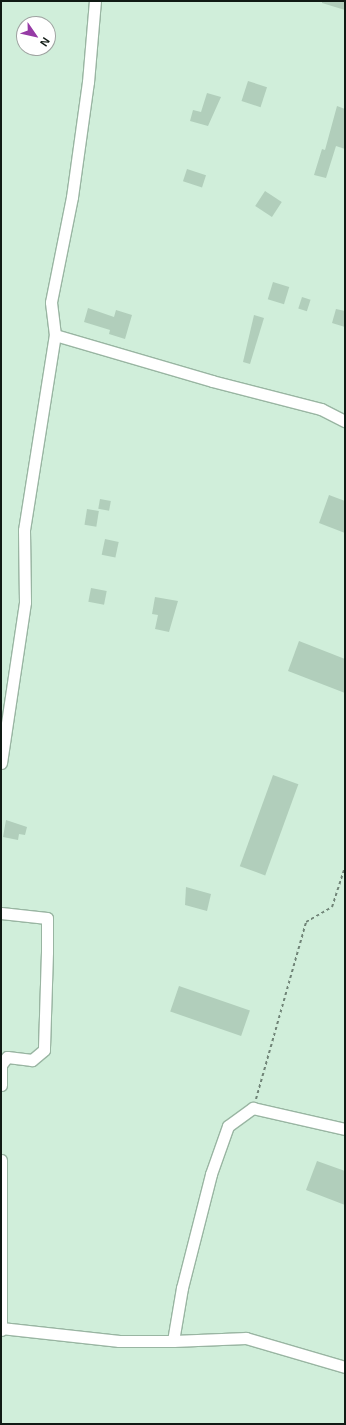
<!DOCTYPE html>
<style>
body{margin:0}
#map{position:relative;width:346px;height:1425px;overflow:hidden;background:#d0eeda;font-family:Arial,sans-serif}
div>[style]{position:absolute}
.building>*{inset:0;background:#b1cebb;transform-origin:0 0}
.path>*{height:2px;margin-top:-1px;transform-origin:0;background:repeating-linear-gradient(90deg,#708477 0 3px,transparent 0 6px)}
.roads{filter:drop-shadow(1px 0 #99b5a2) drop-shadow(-1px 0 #99b5a2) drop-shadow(0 1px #99b5a2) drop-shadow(0 -1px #99b5a2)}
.minor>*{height:11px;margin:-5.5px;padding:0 5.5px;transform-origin:5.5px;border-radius:5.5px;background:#fff}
span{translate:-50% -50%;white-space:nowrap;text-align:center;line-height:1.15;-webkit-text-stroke:4px #fff;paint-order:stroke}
.frame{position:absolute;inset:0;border:2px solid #101a14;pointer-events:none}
.north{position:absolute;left:16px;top:16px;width:40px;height:40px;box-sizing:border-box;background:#fff;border:1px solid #9fa3a1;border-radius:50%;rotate:124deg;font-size:11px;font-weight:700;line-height:16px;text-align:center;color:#101a14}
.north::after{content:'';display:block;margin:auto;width:14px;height:18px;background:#963ba5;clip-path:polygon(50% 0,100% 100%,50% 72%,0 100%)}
</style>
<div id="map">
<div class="building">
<div style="clip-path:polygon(322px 1px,345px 1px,345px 10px,322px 3px)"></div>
<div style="left:248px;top:81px;width:20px;height:21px;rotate:18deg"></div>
<div style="clip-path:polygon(207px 93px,221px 97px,208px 126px,190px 121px,193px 110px,201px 112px)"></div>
<div style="clip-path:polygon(337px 106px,345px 109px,345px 149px,336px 146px,326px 178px,314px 175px,322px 149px,325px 150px)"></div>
<div style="left:187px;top:169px;width:20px;height:13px;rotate:18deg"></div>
<div style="left:265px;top:191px;width:20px;height:18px;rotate:33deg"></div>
<div style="left:273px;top:282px;width:17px;height:18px;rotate:17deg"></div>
<div style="left:302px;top:297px;width:9px;height:12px;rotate:18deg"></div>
<div style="clip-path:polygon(88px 308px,114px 317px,116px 310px,132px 315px,125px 339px,109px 334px,110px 330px,84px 322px)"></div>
<div style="clip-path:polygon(336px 309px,345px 311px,345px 327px,332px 323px)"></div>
<div style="clip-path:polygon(254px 315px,264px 318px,250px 364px,243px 362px)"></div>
<div style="clip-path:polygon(329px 495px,345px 501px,345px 533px,319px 523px)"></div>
<div style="left:100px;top:499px;width:11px;height:10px;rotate:10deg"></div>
<div style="left:87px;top:509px;width:12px;height:16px;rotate:9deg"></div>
<div style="left:105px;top:539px;width:14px;height:16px;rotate:12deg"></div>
<div style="left:91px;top:588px;width:16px;height:14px;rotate:11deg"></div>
<div style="clip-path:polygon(155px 597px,178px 601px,169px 632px,155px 629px,158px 615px,152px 614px)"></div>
<div style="clip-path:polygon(299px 641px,345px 659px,345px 693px,288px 671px)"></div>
<div style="left:273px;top:775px;width:27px;height:97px;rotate:20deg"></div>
<div style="clip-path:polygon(6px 820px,27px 827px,25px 835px,19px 834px,18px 840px,3px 837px)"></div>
<div style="clip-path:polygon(186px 887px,211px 894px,207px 911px,185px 905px)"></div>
<div style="left:179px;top:986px;width:75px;height:27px;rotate:19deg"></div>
<div style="clip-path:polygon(317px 1161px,345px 1171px,345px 1205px,306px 1190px)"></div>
</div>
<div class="path">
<div style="left:256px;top:1099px;width:184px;rotate:-74.2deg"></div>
<div style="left:306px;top:922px;width:30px;rotate:-30deg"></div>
<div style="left:332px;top:907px;width:42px;rotate:-72deg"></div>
</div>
<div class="roads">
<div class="minor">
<div style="left:55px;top:335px;width:164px;rotate:16.3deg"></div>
<div style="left:212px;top:381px;width:113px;rotate:14.4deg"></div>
<div style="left:321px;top:409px;width:27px;rotate:27deg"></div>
<div style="left:1px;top:763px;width:163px;rotate:-81.5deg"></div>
<div style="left:25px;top:602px;width:72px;rotate:-90.8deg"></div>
<div style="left:24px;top:530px;width:197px;rotate:-81deg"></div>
<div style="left:55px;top:335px;width:33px;rotate:-97deg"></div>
<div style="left:51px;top:302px;width:107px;rotate:-78.7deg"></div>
<div style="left:72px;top:197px;width:116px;rotate:-82.1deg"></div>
<div style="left:88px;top:82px;width:81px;rotate:-85.1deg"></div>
<div style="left:1px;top:913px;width:46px;rotate:6.2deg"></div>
<div style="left:47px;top:918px;width:34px;rotate:90deg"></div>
<div style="left:47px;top:952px;width:98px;rotate:91.8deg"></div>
<div style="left:44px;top:1050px;width:16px;rotate:140deg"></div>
<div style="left:32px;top:1060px;width:25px;rotate:-173deg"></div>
<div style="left:7px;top:1057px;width:10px;rotate:127deg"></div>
<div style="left:1px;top:1065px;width:20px;rotate:90deg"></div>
<div style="left:1px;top:1160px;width:170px;rotate:90deg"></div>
<div style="left:1px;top:1328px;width:119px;rotate:6.3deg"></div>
<div style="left:119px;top:1341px;width:54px"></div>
<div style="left:173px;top:1341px;width:54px;rotate:-80.4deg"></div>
<div style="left:182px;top:1288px;width:118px;rotate:-75.7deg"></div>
<div style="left:211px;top:1174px;width:51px;rotate:-70.5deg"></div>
<div style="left:228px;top:1126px;width:31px;rotate:-36deg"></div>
<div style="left:253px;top:1108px;width:94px;rotate:12.9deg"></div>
<div style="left:173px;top:1341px;width:73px;rotate:-2.4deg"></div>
<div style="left:246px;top:1338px;width:103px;rotate:16.3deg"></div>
</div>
</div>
<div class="frame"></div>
<div class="north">N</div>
</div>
